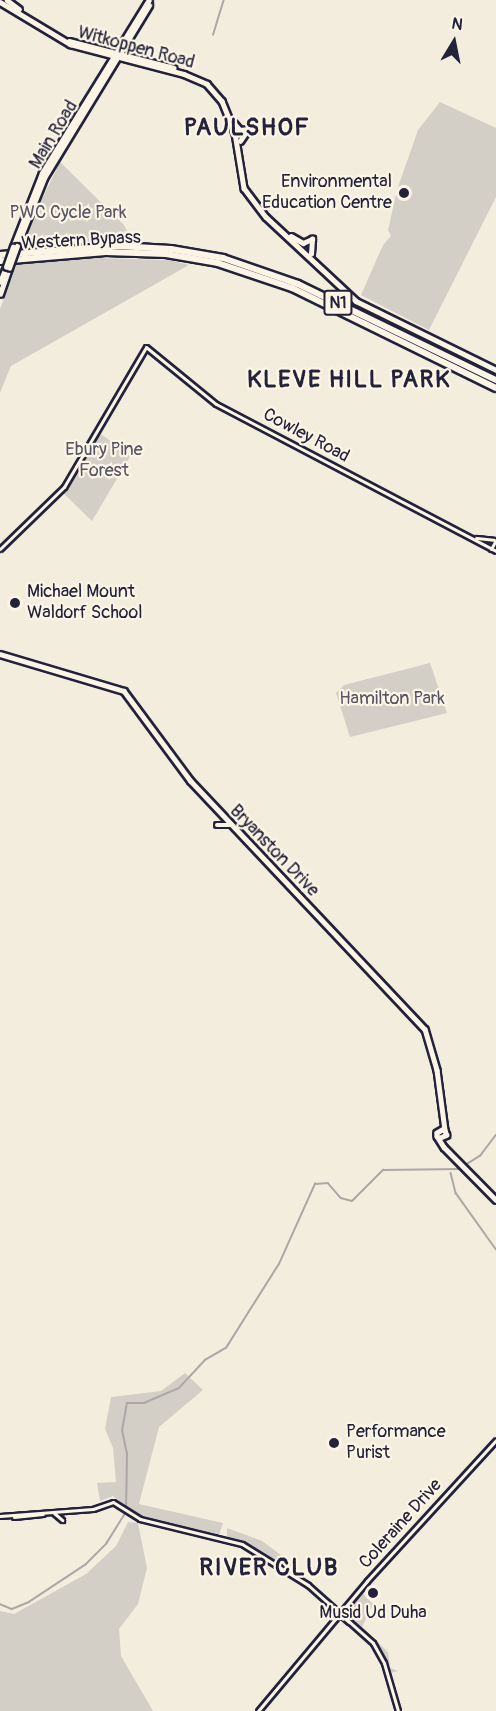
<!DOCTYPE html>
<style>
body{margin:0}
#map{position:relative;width:496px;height:1711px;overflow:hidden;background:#f3edde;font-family:Pangolin,sans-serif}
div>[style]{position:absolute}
.green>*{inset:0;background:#d4cfc6}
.stream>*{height:1.5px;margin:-0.75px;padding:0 0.75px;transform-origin:0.75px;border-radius:0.75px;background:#aca7a6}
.roads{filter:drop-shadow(2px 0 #22223b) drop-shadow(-2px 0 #22223b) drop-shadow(0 2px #22223b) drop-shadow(0 -2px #22223b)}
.minor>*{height:3px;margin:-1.5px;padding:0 1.5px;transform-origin:1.5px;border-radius:1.5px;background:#fcf5e5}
.major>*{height:4.5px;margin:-2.25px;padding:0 2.25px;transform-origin:2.25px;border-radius:2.25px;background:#fcf5e5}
.highway>*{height:6px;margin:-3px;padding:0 3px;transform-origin:3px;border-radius:3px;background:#fcf5e5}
.bridges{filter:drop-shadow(2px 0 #22223b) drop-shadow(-2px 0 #22223b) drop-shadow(0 2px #22223b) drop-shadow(0 -2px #22223b)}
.major-bridge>*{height:4.5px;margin:-2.25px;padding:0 2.25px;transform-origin:2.25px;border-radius:2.25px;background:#fcf5e5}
.dots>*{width:16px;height:16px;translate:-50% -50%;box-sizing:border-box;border:3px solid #fcf5e5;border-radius:50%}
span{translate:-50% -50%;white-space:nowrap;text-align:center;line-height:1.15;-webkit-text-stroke:4.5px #fcf5e5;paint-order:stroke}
.shield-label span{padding:2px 4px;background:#fcf5e5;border:2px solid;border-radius:4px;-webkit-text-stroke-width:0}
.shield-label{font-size:16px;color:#22223b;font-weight:700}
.street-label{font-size:18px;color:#22223b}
.poi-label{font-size:18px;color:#22223b}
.right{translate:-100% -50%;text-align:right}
.left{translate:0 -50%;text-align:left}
.park-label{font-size:18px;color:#575665}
.district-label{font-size:24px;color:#22223b;font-weight:700;letter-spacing:1.5px}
.north{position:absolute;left:424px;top:12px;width:60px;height:60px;-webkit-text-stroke:4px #fcf5e5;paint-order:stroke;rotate:10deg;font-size:16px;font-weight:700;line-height:24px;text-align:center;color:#22223b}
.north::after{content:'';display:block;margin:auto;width:21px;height:27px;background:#22223b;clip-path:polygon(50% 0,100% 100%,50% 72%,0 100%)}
</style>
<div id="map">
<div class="green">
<div style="clip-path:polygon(440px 102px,496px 128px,496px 197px,429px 330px,361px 295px,383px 245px,391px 236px,388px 230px,397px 190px,418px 130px)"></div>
<div style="clip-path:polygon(60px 162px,124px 225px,131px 238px,18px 248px)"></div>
<div style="clip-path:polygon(99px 258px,169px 260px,189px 265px,11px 366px,0 393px,0 309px,17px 263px)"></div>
<div style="clip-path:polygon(99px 433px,131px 455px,92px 521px,63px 493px)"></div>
<div style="clip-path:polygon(430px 663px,447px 713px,350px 737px,336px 693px,344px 685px)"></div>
<div style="clip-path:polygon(185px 1373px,203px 1390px,159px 1427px,139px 1504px,223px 1523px,219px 1535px,141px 1518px,113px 1496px,100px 1501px,97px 1483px,116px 1482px,113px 1448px,105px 1429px,111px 1397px,161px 1391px)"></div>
<div style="clip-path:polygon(128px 1522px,138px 1523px,147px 1568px,138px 1604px,119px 1629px,121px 1656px,153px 1711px,0 1711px,0 1611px,14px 1614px,86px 1574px,116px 1546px)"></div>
<div style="clip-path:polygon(227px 1528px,262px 1541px,297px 1567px,291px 1570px,227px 1537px)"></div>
<div style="clip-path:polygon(362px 1592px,373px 1604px,362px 1627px,388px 1652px,390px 1668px,398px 1671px,390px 1673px,381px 1650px,342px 1611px)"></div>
</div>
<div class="stream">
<div style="left:213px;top:35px;width:37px;rotate:-73deg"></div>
<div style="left:451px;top:1173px;width:21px;rotate:76deg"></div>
<div style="left:456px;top:1193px;width:69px;rotate:54.5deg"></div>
<div style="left:0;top:1604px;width:13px;rotate:23deg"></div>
<div style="left:12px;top:1609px;width:18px;rotate:-22deg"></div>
<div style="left:29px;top:1602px;width:67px;rotate:-33.5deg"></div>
<div style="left:85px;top:1565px;width:30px;rotate:-45deg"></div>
<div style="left:106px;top:1544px;width:38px;rotate:-58deg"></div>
<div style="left:126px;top:1512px;width:58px;rotate:-89deg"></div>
<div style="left:127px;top:1454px;width:24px;rotate:-102deg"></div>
<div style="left:122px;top:1431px;width:28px;rotate:-80deg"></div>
<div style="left:127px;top:1403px;width:17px"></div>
<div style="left:144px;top:1403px;width:38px;rotate:-23deg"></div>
<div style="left:179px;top:1388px;width:38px;rotate:-47deg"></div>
<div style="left:205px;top:1360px;width:24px;rotate:-30deg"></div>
<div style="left:226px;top:1348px;width:99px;rotate:-57.8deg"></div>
<div style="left:279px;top:1264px;width:88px;rotate:-65.8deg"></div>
<div style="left:315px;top:1184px;width:13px;rotate:-4deg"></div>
<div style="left:328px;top:1183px;width:20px;rotate:49deg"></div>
<div style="left:341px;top:1198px;width:11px;rotate:15deg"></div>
<div style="left:352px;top:1201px;width:44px;rotate:-45deg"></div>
<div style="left:383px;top:1170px;width:76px;rotate:-0.8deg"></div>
<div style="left:459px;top:1169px;width:25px;rotate:-32deg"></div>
<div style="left:480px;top:1156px;width:26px;rotate:-53deg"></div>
</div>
<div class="roads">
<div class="minor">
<div style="left:476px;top:538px;width:18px;rotate:6deg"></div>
<div style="left:0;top:549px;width:89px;rotate:-44.1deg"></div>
<div style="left:64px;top:487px;width:162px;rotate:-59.6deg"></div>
<div style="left:146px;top:347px;width:90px;rotate:39.2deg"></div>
<div style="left:216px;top:404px;width:316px;rotate:27.7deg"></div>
<div style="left:491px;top:549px;width:10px;rotate:-61deg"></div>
<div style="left:54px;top:1513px;width:11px;rotate:41deg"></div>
<div style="left:0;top:1516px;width:93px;rotate:-4.3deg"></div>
<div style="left:93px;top:1509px;width:21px;rotate:-19deg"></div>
<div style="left:113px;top:1502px;width:32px;rotate:32deg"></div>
<div style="left:140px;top:1519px;width:105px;rotate:13.8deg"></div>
<div style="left:242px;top:1544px;width:78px;rotate:31.8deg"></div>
<div style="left:308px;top:1585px;width:87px;rotate:41.7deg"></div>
<div style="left:373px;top:1643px;width:23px;rotate:61deg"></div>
<div style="left:384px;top:1663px;width:50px;rotate:73.7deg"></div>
<div style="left:14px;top:1517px;width:29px;rotate:-6deg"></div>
<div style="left:334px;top:1609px;width:20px;rotate:41deg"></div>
<div style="left:258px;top:1711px;width:170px;rotate:-50deg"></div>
<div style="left:367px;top:1581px;width:191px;rotate:-47.5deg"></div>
</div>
<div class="major">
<div style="left:7px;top:0;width:15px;rotate:37deg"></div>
<div style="left:0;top:2px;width:82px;rotate:31deg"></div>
<div style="left:70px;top:44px;width:118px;rotate:14.7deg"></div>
<div style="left:184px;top:74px;width:25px;rotate:23deg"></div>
<div style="left:207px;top:84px;width:23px;rotate:49deg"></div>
<div style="left:222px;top:101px;width:35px;rotate:68deg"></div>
<div style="left:235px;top:133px;width:56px;rotate:80.7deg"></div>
<div style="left:244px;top:188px;width:36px;rotate:53deg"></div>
<div style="left:266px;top:217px;width:123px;rotate:43deg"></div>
<div style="left:356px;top:301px;width:156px;rotate:26.2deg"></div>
<div style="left:69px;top:41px;width:108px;rotate:14.4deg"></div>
<div style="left:234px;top:123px;width:9px;rotate:49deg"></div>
<div style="left:240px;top:130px;width:8px;rotate:-7deg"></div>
<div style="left:240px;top:141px;width:14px;rotate:-56deg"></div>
<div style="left:291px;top:236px;width:14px;rotate:30deg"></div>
<div style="left:303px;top:243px;width:10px;rotate:-24deg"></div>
<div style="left:17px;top:246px;width:73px;rotate:-68.3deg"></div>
<div style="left:44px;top:178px;width:202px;rotate:-58.7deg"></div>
<div style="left:13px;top:247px;width:79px;rotate:-68.6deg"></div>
<div style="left:42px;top:173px;width:203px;rotate:-58.3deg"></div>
<div style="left:311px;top:254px;width:15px;rotate:-86deg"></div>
<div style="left:0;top:282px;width:16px;rotate:-68deg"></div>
<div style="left:0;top:294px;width:28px;rotate:-71deg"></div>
<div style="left:0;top:654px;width:129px;rotate:16.6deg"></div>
<div style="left:124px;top:691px;width:111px;rotate:53.4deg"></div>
<div style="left:190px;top:780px;width:342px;rotate:46.7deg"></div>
<div style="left:425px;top:1029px;width:43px;rotate:73.7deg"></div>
<div style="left:437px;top:1070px;width:61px;rotate:82.4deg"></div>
<div style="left:217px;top:825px;width:14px"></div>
<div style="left:439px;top:1138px;width:8px;rotate:-23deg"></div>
<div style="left:446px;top:1135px;width:6px;rotate:-108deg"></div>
<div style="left:444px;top:1129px;width:8px;rotate:150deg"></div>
<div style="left:437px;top:1133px;width:3px;rotate:90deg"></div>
<div style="left:437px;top:1136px;width:13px;rotate:58deg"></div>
<div style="left:444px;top:1147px;width:74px;rotate:45.5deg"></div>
</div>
<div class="highway">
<div style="left:0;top:255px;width:118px;rotate:-4.4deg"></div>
<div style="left:118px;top:246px;width:53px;rotate:3.2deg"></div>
<div style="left:171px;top:249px;width:53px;rotate:9.8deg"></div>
<div style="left:223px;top:258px;width:79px;rotate:19.1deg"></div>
<div style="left:298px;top:284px;width:220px;rotate:25.9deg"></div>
<div style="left:0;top:261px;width:106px;rotate:-4.9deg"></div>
<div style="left:106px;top:252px;width:60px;rotate:1.9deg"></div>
<div style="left:166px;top:254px;width:53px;rotate:9.8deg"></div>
<div style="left:218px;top:263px;width:78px;rotate:18.7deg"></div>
<div style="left:292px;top:288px;width:227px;rotate:26.1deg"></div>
</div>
</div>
<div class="bridges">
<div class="major-bridge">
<div style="left:6px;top:267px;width:21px;rotate:-71deg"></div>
<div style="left:9px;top:268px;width:23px;rotate:-70deg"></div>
</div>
</div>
<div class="dots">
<div style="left:404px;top:193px;background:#22223b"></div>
<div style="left:15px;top:603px;background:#22223b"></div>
<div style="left:334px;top:1443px;background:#22223b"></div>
<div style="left:373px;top:1593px;background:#22223b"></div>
</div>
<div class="shield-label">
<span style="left:338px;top:303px">N1</span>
</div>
<div class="street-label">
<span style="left:136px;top:48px;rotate:15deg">Witkoppen Road</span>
<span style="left:54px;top:135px;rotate:-59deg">Main Road</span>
<span style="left:81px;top:241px;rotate:-3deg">Western Bypass</span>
<span style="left:306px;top:436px;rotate:28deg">Cowley Road</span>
<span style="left:274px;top:851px;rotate:46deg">Bryanston Drive</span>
<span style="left:401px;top:1524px;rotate:-48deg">Coleraine Drive</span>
</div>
<div class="poi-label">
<span class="right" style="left:392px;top:193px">Environmental<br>Education Centre</span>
<span class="left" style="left:27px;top:603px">Michael Mount<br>Waldorf School</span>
<span class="left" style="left:346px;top:1443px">Performance<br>Purist</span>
<span style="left:373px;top:1613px">Musid Ud Duha</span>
</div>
<div class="park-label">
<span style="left:68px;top:213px">PWC Cycle Park</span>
<span style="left:104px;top:461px">Ebury Pine<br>Forest</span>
<span style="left:392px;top:699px">Hamilton Park</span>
</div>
<div class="district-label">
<span style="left:247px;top:128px">PAULSHOF</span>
<span style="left:349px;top:380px">KLEVE HILL PARK</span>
<span style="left:269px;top:1568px">RIVER CLUB</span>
</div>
<div class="north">N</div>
</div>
